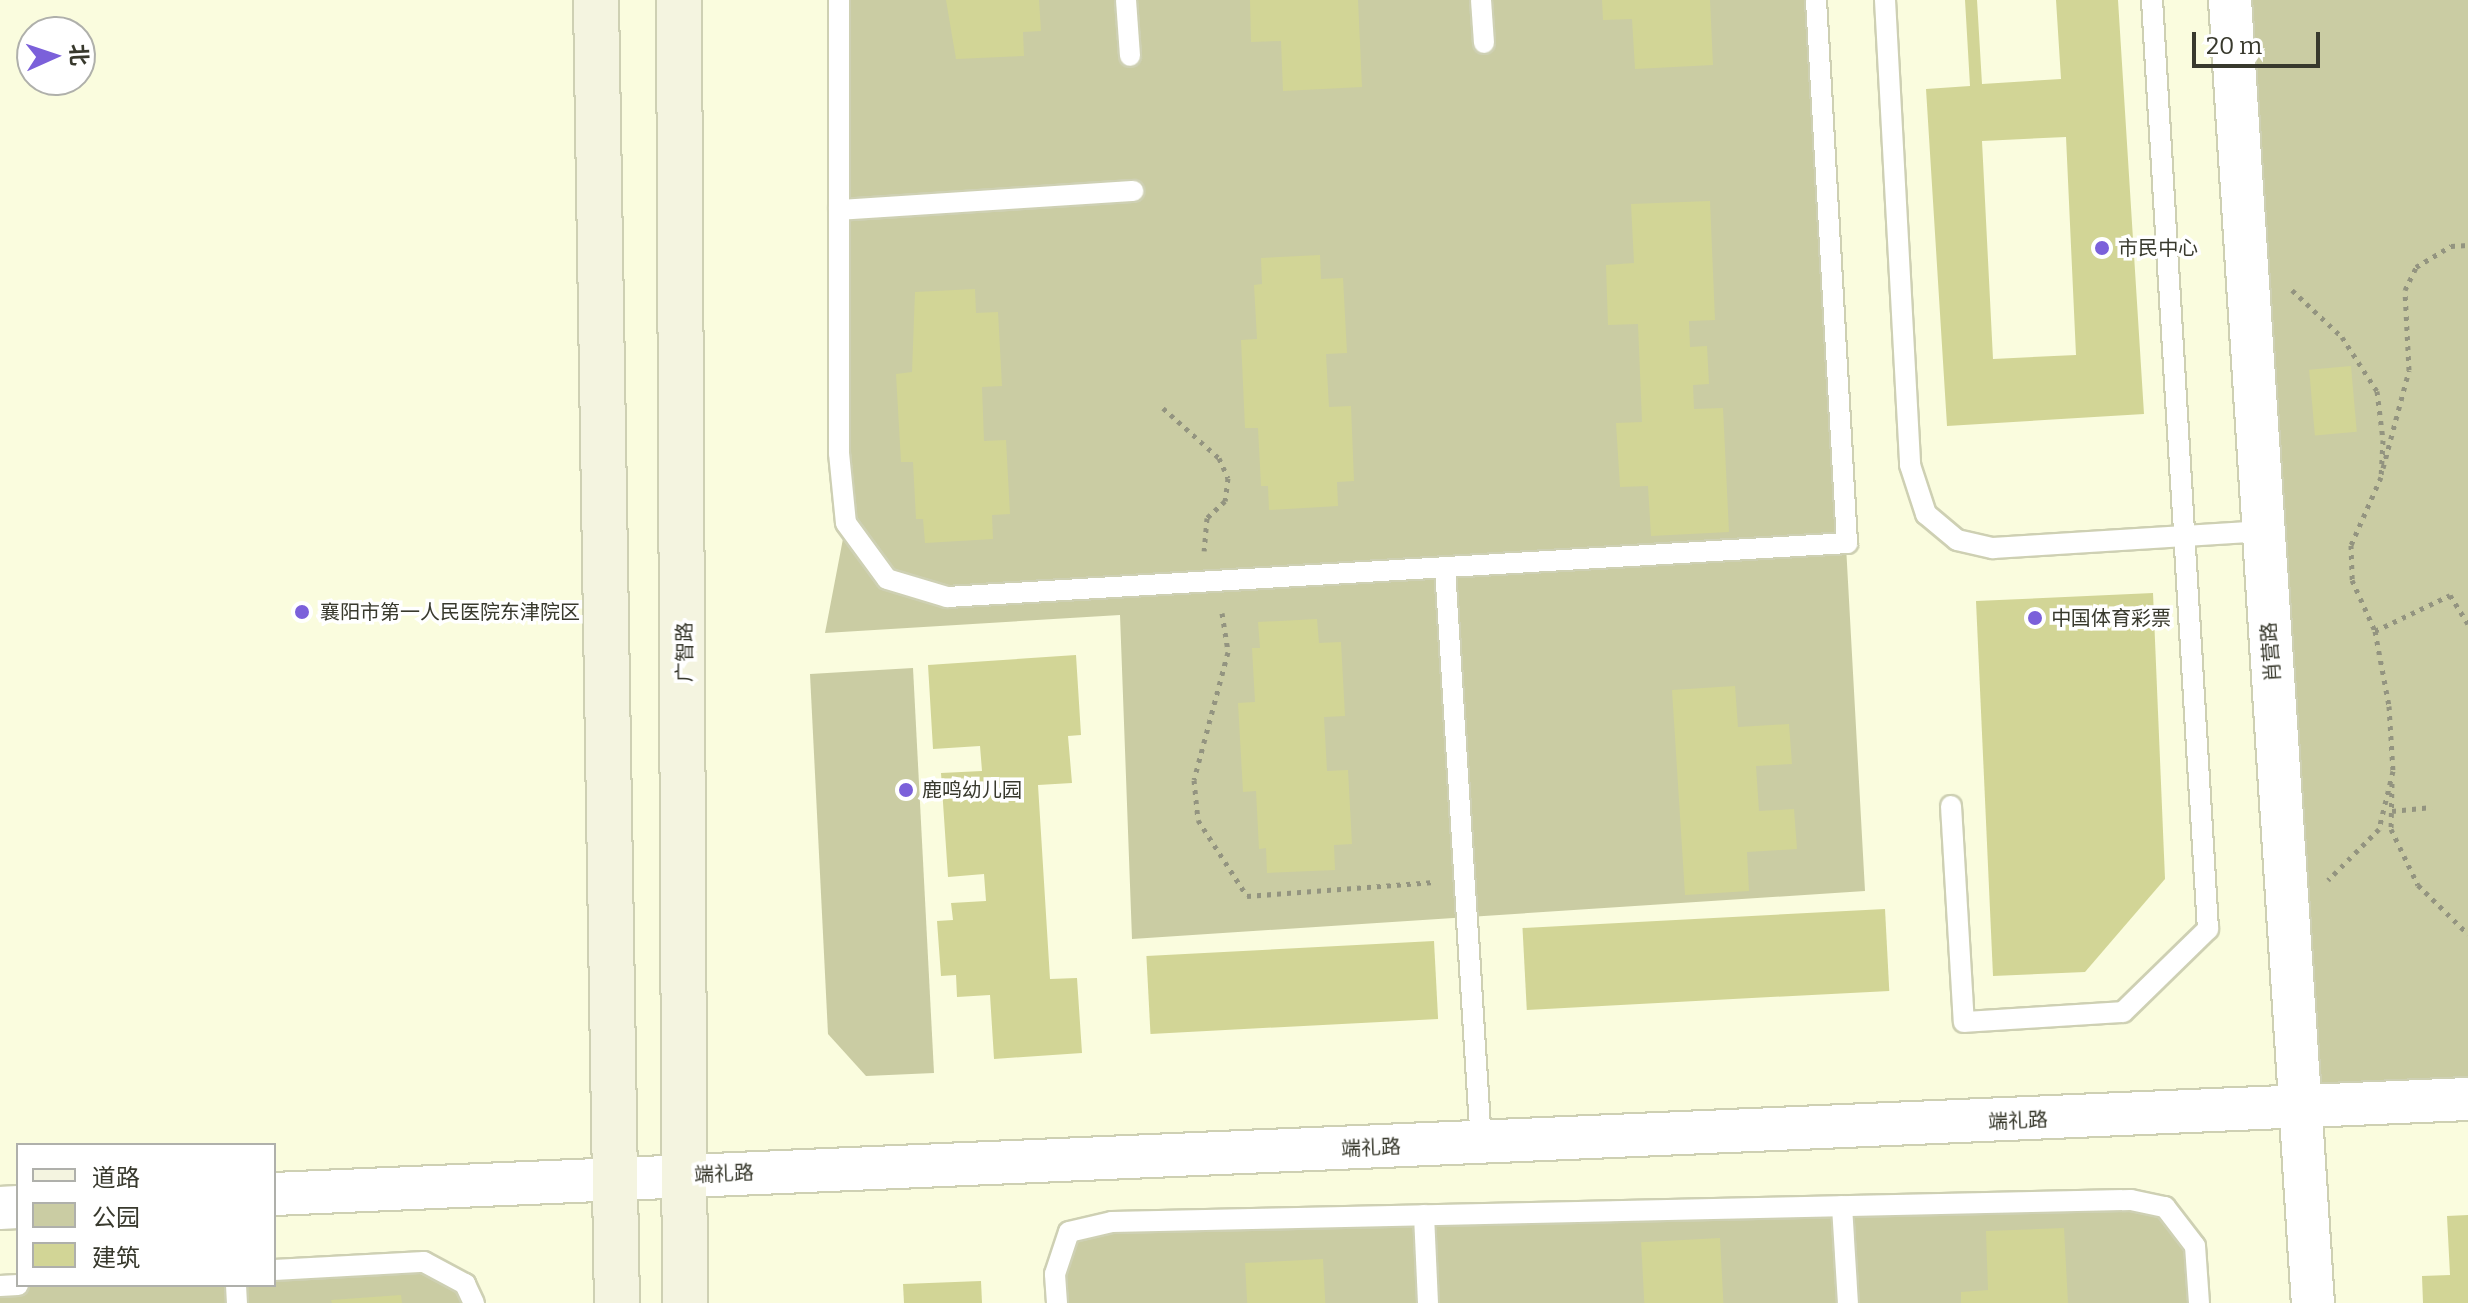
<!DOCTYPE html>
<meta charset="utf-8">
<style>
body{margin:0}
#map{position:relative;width:2468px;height:1303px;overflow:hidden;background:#fafcde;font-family:Bitter,"Noto Sans SC",serif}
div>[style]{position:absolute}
.green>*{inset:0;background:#cacca3}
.building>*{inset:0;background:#d2d596;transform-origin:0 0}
.path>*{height:5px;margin-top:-2.5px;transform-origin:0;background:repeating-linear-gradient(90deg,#939480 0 4px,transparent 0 10px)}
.roads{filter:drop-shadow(2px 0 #ced0b3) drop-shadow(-2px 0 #ced0b3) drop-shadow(0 2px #ced0b3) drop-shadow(0 -2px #ced0b3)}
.lane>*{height:20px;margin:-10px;padding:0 10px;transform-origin:10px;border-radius:10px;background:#fff}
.street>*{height:42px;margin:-21px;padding:0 21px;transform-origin:21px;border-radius:21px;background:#fff}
.secondary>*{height:44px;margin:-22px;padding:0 22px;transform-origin:22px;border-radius:22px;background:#f4f4e0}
.dots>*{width:22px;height:22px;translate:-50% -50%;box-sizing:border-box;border:4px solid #fff;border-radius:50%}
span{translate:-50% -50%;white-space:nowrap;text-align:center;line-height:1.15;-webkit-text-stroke:7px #fff;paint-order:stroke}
.poi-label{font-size:20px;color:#38392d}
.left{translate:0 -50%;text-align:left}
.street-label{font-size:20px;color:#38392d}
.legend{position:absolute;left:16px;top:1143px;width:260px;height:144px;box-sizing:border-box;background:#fff;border:2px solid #afb0ab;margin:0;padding:10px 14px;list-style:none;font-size:24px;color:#38392d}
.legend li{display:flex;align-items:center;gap:16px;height:40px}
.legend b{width:40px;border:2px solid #afb0ab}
.north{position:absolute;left:16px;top:16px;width:80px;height:80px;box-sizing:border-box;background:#fff;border:2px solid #afb0ab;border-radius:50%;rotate:87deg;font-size:22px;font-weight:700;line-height:32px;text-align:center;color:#38392d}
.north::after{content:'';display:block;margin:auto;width:28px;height:36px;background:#7b60da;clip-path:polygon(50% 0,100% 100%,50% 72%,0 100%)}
.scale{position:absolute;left:2192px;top:32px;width:128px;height:36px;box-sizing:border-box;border:4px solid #38392d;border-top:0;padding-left:10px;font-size:24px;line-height:28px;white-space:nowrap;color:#38392d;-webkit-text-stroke:6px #fff;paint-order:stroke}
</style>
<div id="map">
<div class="green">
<div style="clip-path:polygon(839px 0,1816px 0,1865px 891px,1132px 939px,1120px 615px,825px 633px,846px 523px)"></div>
<div style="clip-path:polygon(2230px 0,2468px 0,2468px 1099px,2300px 1109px)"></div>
<div style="clip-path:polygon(913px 668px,934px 1073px,866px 1076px,828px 1034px,810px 674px)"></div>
<div style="clip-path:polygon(2165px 1207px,2195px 1246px,2199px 1303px,1057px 1303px,1069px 1232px)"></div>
<div style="clip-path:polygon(424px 1262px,474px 1303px,0 1303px,0 1286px,274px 1285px,274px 1270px)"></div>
</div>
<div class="building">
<div style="clip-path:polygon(946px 0,1039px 0,1041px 31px,1023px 32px,1024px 56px,956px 59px)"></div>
<div style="clip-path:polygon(1250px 0,1358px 0,1362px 87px,1283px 91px,1281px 41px,1251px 42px)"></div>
<div style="clip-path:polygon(1602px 0,1710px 0,1713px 65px,1635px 69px,1632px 19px,1603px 20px)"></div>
<div style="clip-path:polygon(evenodd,1965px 0,1977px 0,1982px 84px,2061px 79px,2056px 0,2118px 0,2144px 414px,1947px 426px,1926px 89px,1970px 86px,1965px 0,2066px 137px,2076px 355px,1993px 359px,1982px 141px,2066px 137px)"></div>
<div style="clip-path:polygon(1710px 201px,1715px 320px,1689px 321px,1690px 347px,1707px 346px,1709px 384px,1693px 385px,1694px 409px,1723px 408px,1729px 532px,1651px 536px,1648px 486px,1620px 487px,1616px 423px,1642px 422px,1638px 324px,1608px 325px,1606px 265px,1634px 263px,1631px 204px)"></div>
<div style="clip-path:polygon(1320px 255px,1321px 279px,1343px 278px,1347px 353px,1326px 354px,1329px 407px,1351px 406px,1354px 481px,1337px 482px,1338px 506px,1269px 510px,1268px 486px,1261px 486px,1258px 428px,1245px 428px,1241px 340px,1257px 339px,1254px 285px,1262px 284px,1261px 258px)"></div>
<div style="clip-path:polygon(975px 289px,976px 313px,998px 312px,1002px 386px,982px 387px,984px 441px,1006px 440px,1010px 514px,992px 515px,993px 539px,925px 543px,923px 519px,916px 519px,913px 462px,901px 462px,896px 374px,912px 372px,915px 292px)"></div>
<div style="left:2351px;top:366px;width:66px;height:42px;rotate:85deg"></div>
<div style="clip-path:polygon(2153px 593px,2165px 879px,2085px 972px,1993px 976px,1976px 601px)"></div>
<div style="clip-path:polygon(1317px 619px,1319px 643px,1341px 642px,1345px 716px,1324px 717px,1327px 771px,1348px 770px,1352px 844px,1334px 845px,1335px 870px,1267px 873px,1266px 848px,1259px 849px,1256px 791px,1243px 792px,1238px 703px,1255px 702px,1252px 648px,1260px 648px,1258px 622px)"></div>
<div style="clip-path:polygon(1076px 655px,1081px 735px,1068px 736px,1072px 783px,1038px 785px,1050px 979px,1077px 978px,1082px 1053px,994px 1059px,990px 995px,957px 997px,956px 975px,941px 976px,937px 921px,953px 920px,951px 903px,986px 901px,984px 874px,948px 877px,941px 773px,982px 771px,980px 746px,933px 749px,928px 665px)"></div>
<div style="clip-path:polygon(1735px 686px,1738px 727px,1789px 724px,1792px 764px,1756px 766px,1759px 811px,1794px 809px,1797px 849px,1747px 852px,1749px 891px,1685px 895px,1672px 690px)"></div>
<div style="left:1885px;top:909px;width:82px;height:363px;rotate:87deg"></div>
<div style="left:1434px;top:941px;width:78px;height:288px;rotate:87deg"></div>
<div style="clip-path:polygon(2468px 1215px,2468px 1303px,2423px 1303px,2422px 1276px,2450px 1275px,2447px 1216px)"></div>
<div style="clip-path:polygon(2064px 1228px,2068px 1303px,1961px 1303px,1961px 1292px,1988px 1290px,1986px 1231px)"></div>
<div style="left:1720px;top:1238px;width:65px;height:79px;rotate:87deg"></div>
<div style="left:1323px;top:1259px;width:44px;height:78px;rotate:87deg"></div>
<div style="clip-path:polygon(981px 1281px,982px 1303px,904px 1303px,903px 1284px)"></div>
<div style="clip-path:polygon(401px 1295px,402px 1303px,332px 1303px,331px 1300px)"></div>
</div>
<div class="path">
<div style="left:2292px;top:290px;width:69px;rotate:43.2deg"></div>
<div style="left:2342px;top:337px;width:64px;rotate:57.1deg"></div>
<div style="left:2377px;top:391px;width:49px;rotate:83deg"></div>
<div style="left:2383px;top:440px;width:37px;rotate:93deg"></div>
<div style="left:2381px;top:477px;width:74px;rotate:113.8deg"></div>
<div style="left:2351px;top:545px;width:35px;rotate:88deg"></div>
<div style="left:2352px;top:580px;width:56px;rotate:65.7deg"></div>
<div style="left:2375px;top:631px;width:76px;rotate:79.4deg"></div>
<div style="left:2389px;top:706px;width:65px;rotate:86.5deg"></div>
<div style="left:2393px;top:771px;width:60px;rotate:103.6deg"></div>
<div style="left:2379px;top:829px;width:72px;rotate:135deg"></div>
<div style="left:1163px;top:408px;width:75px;rotate:41.8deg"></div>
<div style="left:1219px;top:458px;width:22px;rotate:66deg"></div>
<div style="left:1228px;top:478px;width:23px;rotate:97deg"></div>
<div style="left:1225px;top:501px;width:25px;rotate:137deg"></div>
<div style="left:1207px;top:518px;width:33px;rotate:95deg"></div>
<div style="left:2383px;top:468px;width:101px;rotate:-75.1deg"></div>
<div style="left:2409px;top:370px;width:80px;rotate:-92.9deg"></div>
<div style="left:2405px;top:290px;width:25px;rotate:-64deg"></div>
<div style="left:2416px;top:267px;width:41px;rotate:-31deg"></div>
<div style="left:2451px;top:246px;width:17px;rotate:-3deg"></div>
<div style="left:1222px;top:613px;width:39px;rotate:81deg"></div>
<div style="left:1228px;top:652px;width:132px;rotate:104.9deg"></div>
<div style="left:1194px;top:780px;width:40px;rotate:84.3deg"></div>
<div style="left:1198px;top:820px;width:90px;rotate:57.2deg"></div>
<div style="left:1247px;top:896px;width:188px;rotate:-4.3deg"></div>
<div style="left:2375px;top:631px;width:83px;rotate:-25.6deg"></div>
<div style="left:2450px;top:595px;width:34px;rotate:58deg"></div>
<div style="left:2392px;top:783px;width:46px;rotate:91.2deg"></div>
<div style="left:2391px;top:829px;width:62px;rotate:64.3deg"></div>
<div style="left:2418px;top:885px;width:70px;rotate:44.4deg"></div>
<div style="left:2392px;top:811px;width:40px;rotate:-5.7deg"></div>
</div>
<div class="roads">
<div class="lane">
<div style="left:839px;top:0;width:453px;rotate:90deg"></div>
<div style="left:839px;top:453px;width:70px;rotate:84.3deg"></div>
<div style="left:846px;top:523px;width:69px;rotate:53.8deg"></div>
<div style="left:887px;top:579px;width:63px;rotate:16.7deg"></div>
<div style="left:947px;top:597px;width:902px;rotate:-3.43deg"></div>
<div style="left:1847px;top:543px;width:544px;rotate:-93.27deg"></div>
<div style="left:1126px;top:0;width:56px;rotate:85.9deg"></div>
<div style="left:1481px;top:0;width:43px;rotate:86deg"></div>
<div style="left:1885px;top:0;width:466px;rotate:86.9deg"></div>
<div style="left:1910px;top:465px;width:52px;rotate:71.9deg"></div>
<div style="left:1926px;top:514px;width:40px;rotate:40deg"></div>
<div style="left:1957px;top:540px;width:37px;rotate:13deg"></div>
<div style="left:1993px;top:548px;width:272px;rotate:-3.6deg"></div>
<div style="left:839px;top:210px;width:295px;rotate:-3.7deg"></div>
<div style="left:1445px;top:568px;width:576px;rotate:86.42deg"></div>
<div style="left:1951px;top:806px;width:216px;rotate:86.6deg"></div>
<div style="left:1964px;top:1022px;width:159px;rotate:-3.6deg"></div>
<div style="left:2123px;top:1012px;width:119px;rotate:-44.3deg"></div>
<div style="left:2208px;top:929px;width:931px;rotate:-93.45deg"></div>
<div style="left:1842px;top:1206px;width:97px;rotate:86.5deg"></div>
<div style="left:1424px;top:1215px;width:88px;rotate:87.4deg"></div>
<div style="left:274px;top:1270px;width:150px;rotate:-3.1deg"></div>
<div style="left:424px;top:1262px;width:47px;rotate:28.2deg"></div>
<div style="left:465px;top:1284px;width:21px;rotate:65deg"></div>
<div style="left:236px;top:1285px;width:18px;rotate:87deg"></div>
<div style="left:0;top:1286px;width:18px;rotate:-3deg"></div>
<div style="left:1057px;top:1303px;width:29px;rotate:-94deg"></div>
<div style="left:1055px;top:1274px;width:44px;rotate:-71.6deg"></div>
<div style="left:1069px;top:1232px;width:44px;rotate:-13.1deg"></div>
<div style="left:1112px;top:1222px;width:1019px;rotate:-1.24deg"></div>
<div style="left:2131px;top:1200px;width:35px;rotate:12deg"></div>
<div style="left:2165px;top:1207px;width:49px;rotate:52.4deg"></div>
<div style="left:2195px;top:1246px;width:57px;rotate:86deg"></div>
</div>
<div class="street">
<div style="left:2230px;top:0;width:1306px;rotate:86.36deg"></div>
<div style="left:274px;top:1194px;width:2196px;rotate:-2.48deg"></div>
<div style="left:0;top:1208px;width:18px;rotate:-3deg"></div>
</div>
<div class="secondary">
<div style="left:596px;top:0;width:1303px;rotate:89.08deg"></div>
<div style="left:679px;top:0;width:1303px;rotate:89.74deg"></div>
</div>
</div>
<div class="dots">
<div style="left:2102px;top:248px;background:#7b60da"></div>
<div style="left:302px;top:612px;background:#7b60da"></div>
<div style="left:2035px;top:618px;background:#7b60da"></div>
<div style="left:906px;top:790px;background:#7b60da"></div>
</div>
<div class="poi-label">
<span class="left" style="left:2118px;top:248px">市民中心</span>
<span class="left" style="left:320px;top:612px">襄阳市第一人民医院东津院区</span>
<span class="left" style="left:2051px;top:618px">中国体育彩票</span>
<span class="left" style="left:922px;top:790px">鹿鸣幼儿园</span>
</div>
<div class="street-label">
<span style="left:685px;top:652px;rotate:-90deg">广智路</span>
<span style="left:2271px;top:652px;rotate:-94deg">肖营路</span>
<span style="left:2018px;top:1121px;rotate:-2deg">端礼路</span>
<span style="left:1371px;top:1148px;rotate:-2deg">端礼路</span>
<span style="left:724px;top:1174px;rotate:-2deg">端礼路</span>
</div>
<ul class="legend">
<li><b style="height:10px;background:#f4f4e0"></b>道路</li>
<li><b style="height:22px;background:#cacca3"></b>公园</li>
<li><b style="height:22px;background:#d2d596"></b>建筑</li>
</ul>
<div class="north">北</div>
<div class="scale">20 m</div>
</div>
